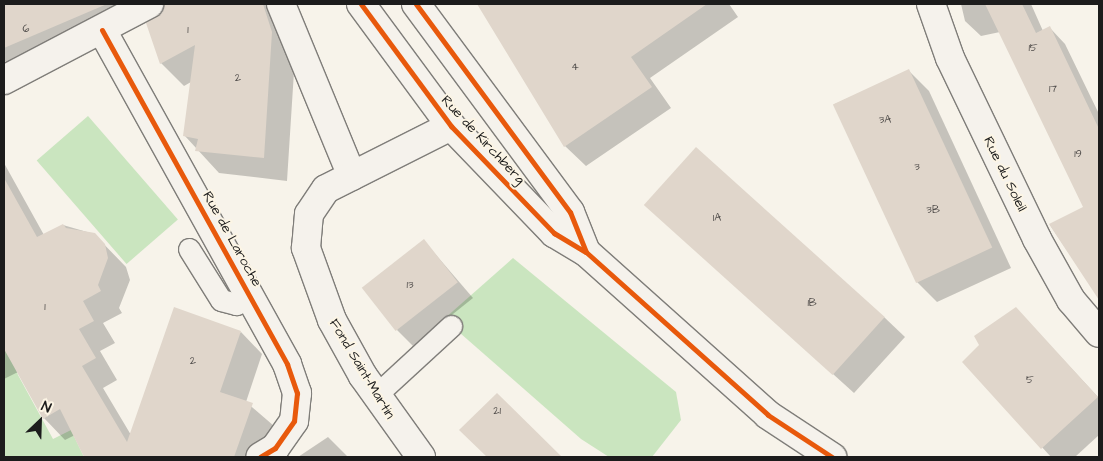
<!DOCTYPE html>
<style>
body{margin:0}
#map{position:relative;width:1103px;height:461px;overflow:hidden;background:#f7f3ea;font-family:"Architects Daughter",sans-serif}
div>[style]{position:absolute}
.green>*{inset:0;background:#cae5bf;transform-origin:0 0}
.shadow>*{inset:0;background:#0003}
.building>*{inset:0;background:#e0d6cb;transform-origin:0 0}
.roads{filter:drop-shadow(1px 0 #7f7d79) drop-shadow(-1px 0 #7f7d79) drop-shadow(0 1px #7f7d79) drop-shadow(0 -1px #7f7d79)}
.lane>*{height:21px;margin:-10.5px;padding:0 10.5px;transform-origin:10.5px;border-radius:10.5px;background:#f5f2ec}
.street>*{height:28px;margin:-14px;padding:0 14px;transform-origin:14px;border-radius:14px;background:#f5f2ec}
.secondary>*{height:28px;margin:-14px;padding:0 14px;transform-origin:14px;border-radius:14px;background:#f5f2ec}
.cycleway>*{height:5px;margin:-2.5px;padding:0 2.5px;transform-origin:2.5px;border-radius:2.5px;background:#e8590c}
span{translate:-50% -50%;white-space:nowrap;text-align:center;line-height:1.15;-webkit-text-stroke:4px #fcf5e5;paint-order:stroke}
.number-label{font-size:11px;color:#4d4a48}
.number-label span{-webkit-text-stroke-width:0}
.street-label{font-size:14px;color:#1c1c1c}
.frame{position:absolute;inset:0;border:5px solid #1c1c1c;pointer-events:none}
.north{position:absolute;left:15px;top:396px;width:50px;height:50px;-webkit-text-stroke:4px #fcf5e5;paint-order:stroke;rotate:24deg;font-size:14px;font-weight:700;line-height:20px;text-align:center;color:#1c1c1c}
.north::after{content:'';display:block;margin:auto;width:18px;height:22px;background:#1c1c1c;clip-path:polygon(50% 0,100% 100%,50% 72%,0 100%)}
</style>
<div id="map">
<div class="green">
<div style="left:88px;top:116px;width:137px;height:68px;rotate:49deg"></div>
<div style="clip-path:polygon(513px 258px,676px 392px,681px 420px,652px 457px,609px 457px,581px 439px,444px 319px)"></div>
<div style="clip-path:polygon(4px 335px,18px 375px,53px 439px,71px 430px,84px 457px,4px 457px)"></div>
</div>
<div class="shadow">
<div style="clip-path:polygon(4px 4px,160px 4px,13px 70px,4px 60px)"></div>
<div style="clip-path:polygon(169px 4px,279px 4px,295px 56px,287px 181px,219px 173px,185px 136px,191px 82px,184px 86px,161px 63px,163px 14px)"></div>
<div style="clip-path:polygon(499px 4px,729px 4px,738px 17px,650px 78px,671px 108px,586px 166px,565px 146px,482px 9px)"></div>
<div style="clip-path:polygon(961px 4px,1031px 4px,1043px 31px,1050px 28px,1065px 44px,1099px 114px,1099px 298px,1050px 225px,1090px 204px,1000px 32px,981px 36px,965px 21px)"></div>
<div style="clip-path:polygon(909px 71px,929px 91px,1011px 268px,937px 302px,917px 282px,835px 104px)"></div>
<div style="clip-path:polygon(4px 163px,44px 235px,63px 225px,94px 234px,126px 267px,130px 280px,119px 308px,122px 313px,103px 323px,115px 343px,100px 351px,117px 380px,103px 388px,131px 435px,241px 332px,262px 354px,246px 402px,274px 426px,263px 457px,86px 457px,75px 435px,65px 440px,44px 418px,18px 372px,4px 379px)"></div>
<div style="clip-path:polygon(646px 205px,884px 317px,905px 337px,854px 393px)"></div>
<div style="clip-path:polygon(424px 241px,473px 298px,413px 346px,397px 330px)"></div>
<div style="clip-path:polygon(1016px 309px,1099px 398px,1099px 435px,1075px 457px,1051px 457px,964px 362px)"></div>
<div style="clip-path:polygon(497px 394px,560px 457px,488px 457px,477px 446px)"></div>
<div style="clip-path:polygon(328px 437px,348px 457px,298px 457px)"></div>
</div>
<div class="building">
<div style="clip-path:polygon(4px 4px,107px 4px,4px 48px)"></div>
<div style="clip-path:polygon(164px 4px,263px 4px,272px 32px,264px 158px,195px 151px,198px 139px,183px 136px,195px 45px,160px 64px,146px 23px,162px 13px)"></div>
<div style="clip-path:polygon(477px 4px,707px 4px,631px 57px,652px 87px,564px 147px)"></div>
<div style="clip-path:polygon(985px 4px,1022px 4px,1036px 33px,1050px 26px,1099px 129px,1099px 300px,1049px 224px,1083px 207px)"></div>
<div style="left:909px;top:69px;width:197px;height:84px;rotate:65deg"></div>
<div style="left:696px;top:147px;width:254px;height:78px;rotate:42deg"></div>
<div style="clip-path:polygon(4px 178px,37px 237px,63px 224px,66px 228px,95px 233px,105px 244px,108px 258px,98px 285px,101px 291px,83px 301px,94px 321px,79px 329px,96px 358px,82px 366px,127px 442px,174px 307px,241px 331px,220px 392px,253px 403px,234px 457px,84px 457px,60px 409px,43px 419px,4px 349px)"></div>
<div style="left:424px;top:239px;width:55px;height:79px;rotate:52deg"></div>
<div style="clip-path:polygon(1016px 307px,1098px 397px,1041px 449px,962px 362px,979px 345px,974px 336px)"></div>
<div style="clip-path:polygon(497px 393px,562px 457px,487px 457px,459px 430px)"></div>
</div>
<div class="roads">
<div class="lane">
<div style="left:189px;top:249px;width:60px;rotate:57.9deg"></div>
<div style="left:221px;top:300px;width:16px;rotate:15deg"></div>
<div style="left:236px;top:304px;width:16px;rotate:-30deg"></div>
<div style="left:376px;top:395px;width:102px;rotate:-42.6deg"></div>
</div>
<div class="street">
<div style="left:281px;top:4px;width:186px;rotate:67.6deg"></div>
<div style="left:931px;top:4px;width:57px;rotate:70.6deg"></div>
<div style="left:950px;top:58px;width:201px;rotate:64.3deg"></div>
<div style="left:1037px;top:239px;width:70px;rotate:60.9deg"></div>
<div style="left:1071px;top:300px;width:43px;rotate:49.7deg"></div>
<div style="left:102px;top:30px;width:382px;rotate:61deg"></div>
<div style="left:287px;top:364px;width:31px;rotate:71deg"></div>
<div style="left:297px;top:393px;width:28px;rotate:96deg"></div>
<div style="left:294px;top:421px;width:33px;rotate:125deg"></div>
<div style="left:275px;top:448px;width:17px;rotate:149deg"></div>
<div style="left:4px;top:80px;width:164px;rotate:-27.7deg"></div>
<div style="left:421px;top:457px;width:100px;rotate:-125.6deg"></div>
<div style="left:363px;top:376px;width:64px;rotate:-119deg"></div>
<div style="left:332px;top:320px;width:77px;rotate:-109.9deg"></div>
<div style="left:306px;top:248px;width:34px;rotate:-85deg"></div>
<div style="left:309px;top:214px;width:30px;rotate:-56deg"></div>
<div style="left:326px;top:189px;width:140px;rotate:-26.7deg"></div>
</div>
<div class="secondary">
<div style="left:361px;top:4px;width:152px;rotate:53.6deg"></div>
<div style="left:451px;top:126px;width:149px;rotate:46.1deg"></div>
<div style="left:554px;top:233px;width:37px;rotate:31deg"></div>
<div style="left:586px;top:252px;width:244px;rotate:41.8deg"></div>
<div style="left:768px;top:415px;width:77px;rotate:33.3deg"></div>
<div style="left:416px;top:4px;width:259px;rotate:53.5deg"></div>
<div style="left:570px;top:212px;width:43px;rotate:68.2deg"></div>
</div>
</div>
<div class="cycleway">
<div style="left:361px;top:4px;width:152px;rotate:53.6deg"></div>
<div style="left:451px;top:126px;width:149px;rotate:46.1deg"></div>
<div style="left:554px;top:233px;width:37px;rotate:31deg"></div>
<div style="left:586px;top:252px;width:244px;rotate:41.8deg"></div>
<div style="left:768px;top:415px;width:77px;rotate:33.3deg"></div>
<div style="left:416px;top:4px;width:259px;rotate:53.5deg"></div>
<div style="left:570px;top:212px;width:43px;rotate:68.2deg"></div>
<div style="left:102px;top:30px;width:382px;rotate:61deg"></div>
<div style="left:287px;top:364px;width:31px;rotate:71deg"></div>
<div style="left:297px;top:393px;width:28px;rotate:96deg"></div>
<div style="left:294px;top:421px;width:33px;rotate:125deg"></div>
<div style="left:275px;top:448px;width:17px;rotate:149deg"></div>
</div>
<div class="number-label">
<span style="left:26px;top:29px">6</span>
<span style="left:188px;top:30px">1</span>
<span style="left:1033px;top:48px">15</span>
<span style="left:575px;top:67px">4</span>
<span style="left:238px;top:78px">2</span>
<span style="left:1053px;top:89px">17</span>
<span style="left:885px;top:120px">3A</span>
<span style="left:1078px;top:154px">19</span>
<span style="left:917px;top:167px">3</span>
<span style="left:933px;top:210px">3B</span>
<span style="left:717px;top:218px">1A</span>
<span style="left:410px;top:285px">13</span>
<span style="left:812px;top:303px">1B</span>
<span style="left:45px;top:307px">1</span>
<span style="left:193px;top:361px">2</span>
<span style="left:1030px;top:380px">5</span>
<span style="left:497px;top:411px">21</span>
</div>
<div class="street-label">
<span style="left:483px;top:140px;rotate:47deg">Rue de Kirchberg</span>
<span style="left:1005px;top:174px;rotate:64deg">Rue du Soleil</span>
<span style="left:232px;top:239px;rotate:61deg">Rue de Laroche</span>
<span style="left:362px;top:369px;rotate:59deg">Fond Saint-Martin</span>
</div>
<div class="frame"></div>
<div class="north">N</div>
</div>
